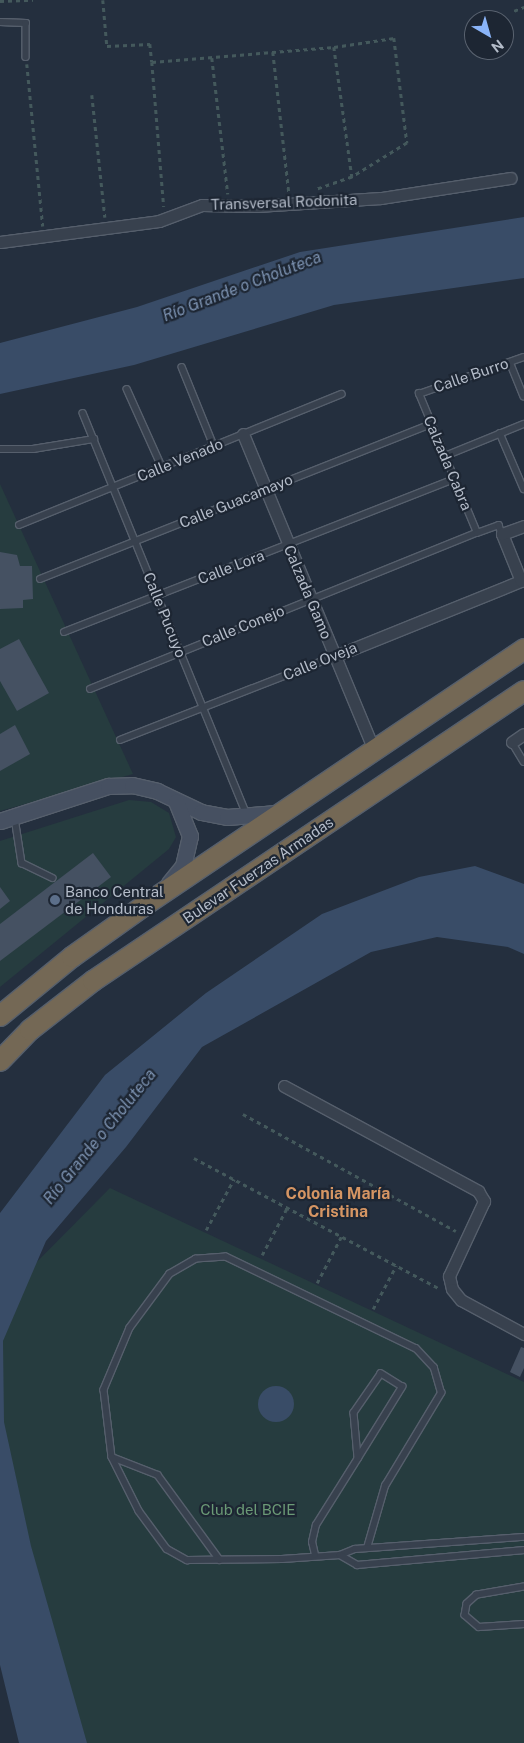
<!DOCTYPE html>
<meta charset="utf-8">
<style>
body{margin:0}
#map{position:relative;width:524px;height:1743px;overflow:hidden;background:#242f3e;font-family:"Public Sans",sans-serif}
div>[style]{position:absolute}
.green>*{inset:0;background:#263c3f}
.water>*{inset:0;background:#394c67}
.round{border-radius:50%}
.building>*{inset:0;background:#455162}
.path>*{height:2.5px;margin-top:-1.25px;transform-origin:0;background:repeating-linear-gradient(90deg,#44595c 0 4px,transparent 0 8px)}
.roads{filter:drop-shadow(1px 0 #565f6c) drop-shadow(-1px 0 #565f6c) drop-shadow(0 1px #565f6c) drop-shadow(0 -1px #565f6c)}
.lane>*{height:5.5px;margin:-2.75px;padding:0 2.75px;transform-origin:2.75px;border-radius:2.75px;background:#38414e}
.street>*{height:11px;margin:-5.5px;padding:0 5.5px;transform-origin:5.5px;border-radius:5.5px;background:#38414e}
.secondary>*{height:15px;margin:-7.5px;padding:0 7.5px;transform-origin:7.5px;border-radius:7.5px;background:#465061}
.highway>*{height:20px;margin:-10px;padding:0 10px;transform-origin:10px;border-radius:10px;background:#746855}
.dots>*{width:14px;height:14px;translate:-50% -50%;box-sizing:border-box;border:2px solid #1d2633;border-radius:50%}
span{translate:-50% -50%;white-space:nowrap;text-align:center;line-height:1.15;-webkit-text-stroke:4.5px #1d2633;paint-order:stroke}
.street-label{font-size:15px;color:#b4bcc9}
.poi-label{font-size:15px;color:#b4bcc9}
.left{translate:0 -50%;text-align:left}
.park-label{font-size:15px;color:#6b9a76}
.water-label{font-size:16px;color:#7c92b1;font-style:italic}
.neighbourhood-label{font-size:16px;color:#d59563;font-weight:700}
.north{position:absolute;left:464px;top:10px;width:50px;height:50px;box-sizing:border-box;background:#1d2633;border:1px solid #59626f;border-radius:50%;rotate:142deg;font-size:14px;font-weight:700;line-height:20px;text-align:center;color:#b4bcc9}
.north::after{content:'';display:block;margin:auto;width:18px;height:22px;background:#8ab4f8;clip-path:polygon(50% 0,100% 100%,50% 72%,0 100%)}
</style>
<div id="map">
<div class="green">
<div style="clip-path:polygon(0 484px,133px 774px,0 811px)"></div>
<div style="clip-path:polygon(129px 800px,151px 802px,169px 813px,176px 837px,169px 849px,0 987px,0 841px)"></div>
<div style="clip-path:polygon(110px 1188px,524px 1382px,524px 1743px,60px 1743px,0 1468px,0 1317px,11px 1288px)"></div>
</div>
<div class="water">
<div style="clip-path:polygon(524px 217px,524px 278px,334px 305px,134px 365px,0 394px,0 343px,137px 307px,300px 252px)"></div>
<div style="clip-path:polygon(475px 866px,524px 884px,524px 954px,508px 947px,437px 937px,371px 952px,202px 1047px,126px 1147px,46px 1241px,3px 1341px,4px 1422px,31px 1546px,87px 1743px,19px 1743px,0 1665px,0 1213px,105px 1075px,206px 993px,322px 914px,419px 877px)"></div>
<div class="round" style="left:258px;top:1386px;width:36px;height:36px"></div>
</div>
<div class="building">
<div style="clip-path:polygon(0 552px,17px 555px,20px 566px,32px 566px,33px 599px,23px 600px,23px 608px,0 609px)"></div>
<div style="clip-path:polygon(19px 639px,49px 693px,17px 711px,0 681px,0 649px)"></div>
<div style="clip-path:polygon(15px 725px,30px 754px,0 771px,0 734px)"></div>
<div style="clip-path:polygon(93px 853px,111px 877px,0 961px,0 924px)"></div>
<div style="clip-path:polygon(0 887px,10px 901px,0 909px)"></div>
<div style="clip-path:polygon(521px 1347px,524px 1348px,524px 1368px,520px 1377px,510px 1372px)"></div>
</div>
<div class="path">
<div style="left:103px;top:0;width:46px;rotate:85deg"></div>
<div style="left:107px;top:46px;width:43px;rotate:-2.7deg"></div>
<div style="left:150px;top:44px;width:18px;rotate:84deg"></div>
<div style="left:152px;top:62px;width:183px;rotate:-4.7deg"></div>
<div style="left:334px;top:47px;width:61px;rotate:-8.5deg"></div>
<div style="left:394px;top:38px;width:106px;rotate:82.9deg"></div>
<div style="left:407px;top:143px;width:65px;rotate:148.3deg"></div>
<div style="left:352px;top:177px;width:37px;rotate:161deg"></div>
<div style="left:0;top:1px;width:33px;rotate:-2deg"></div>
<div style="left:514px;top:11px;width:11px;rotate:-22deg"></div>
<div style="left:334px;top:47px;width:131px;rotate:82.1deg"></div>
<div style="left:273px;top:52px;width:141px;rotate:83.5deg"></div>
<div style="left:212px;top:58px;width:137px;rotate:83.3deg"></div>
<div style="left:152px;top:62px;width:145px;rotate:85.3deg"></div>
<div style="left:27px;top:64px;width:163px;rotate:84.4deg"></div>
<div style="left:92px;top:95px;width:123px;rotate:83.9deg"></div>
<div style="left:243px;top:1114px;width:243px;rotate:28.8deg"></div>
<div style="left:194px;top:1158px;width:279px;rotate:28deg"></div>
<div style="left:206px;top:1230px;width:58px;rotate:-61.2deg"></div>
<div style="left:262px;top:1255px;width:53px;rotate:-62deg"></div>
<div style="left:317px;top:1283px;width:52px;rotate:-62.4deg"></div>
<div style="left:373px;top:1309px;width:49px;rotate:-61.9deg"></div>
</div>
<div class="roads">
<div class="lane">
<div style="left:0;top:22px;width:26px;rotate:2deg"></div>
<div style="left:26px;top:23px;width:34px;rotate:90deg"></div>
<div style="left:510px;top:362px;width:37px;rotate:68deg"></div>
<div style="left:182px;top:367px;width:85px;rotate:67.9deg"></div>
<div style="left:127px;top:389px;width:85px;rotate:65.8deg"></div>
<div style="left:83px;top:413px;width:434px;rotate:67.8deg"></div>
<div style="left:500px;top:433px;width:61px;rotate:66.8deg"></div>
<div style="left:0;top:449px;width:33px"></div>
<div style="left:33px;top:449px;width:62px;rotate:-9.3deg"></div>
<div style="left:445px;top:456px;width:85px;rotate:-22.1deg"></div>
<div style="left:19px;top:525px;width:348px;rotate:-22.1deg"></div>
<div style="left:477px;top:533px;width:151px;rotate:-112.6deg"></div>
<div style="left:419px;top:394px;width:111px;rotate:-19.4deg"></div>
<div style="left:40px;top:579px;width:421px;rotate:-21.6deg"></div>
<div style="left:64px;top:632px;width:420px;rotate:-21.4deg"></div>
<div style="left:90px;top:689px;width:417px;rotate:-22deg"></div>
<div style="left:477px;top:533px;width:23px;rotate:-20deg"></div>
<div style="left:499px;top:525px;width:9px;rotate:72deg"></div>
<div style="left:120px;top:740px;width:231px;rotate:-21.3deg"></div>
<div style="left:512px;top:742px;width:23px;rotate:59deg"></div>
<div style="left:15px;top:818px;width:46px;rotate:81.2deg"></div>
<div style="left:22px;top:863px;width:34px;rotate:26deg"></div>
<div style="left:112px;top:1457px;width:49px;rotate:21.4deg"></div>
<div style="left:158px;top:1475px;width:105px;rotate:53.9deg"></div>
<div style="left:367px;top:1548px;width:65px;rotate:-73.8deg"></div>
<div style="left:385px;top:1486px;width:109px;rotate:-58.9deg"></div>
<div style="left:441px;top:1393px;width:26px;rotate:-106deg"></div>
<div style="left:434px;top:1368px;width:26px;rotate:-133deg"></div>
<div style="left:416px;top:1349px;width:211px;rotate:-154.2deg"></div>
<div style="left:226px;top:1257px;width:30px;rotate:176deg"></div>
<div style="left:196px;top:1259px;width:30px;rotate:150deg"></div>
<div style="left:170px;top:1274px;width:67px;rotate:126.5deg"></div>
<div style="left:130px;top:1328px;width:67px;rotate:112.8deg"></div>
<div style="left:104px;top:1390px;width:67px;rotate:83.2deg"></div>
<div style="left:112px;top:1457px;width:60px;rotate:63.4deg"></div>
<div style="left:139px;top:1511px;width:47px;rotate:53.6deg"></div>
<div style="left:167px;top:1549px;width:23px;rotate:29deg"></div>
<div style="left:187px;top:1560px;width:95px;rotate:-0.6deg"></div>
<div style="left:282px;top:1559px;width:58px;rotate:-3.9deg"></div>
<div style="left:340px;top:1555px;width:16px;rotate:-22deg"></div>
<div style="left:355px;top:1549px;width:169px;rotate:-4.1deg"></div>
<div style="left:315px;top:1555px;width:13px;rotate:-103deg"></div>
<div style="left:312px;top:1542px;width:17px;rotate:-77deg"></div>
<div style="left:316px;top:1525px;width:79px;rotate:-57.9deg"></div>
<div style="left:358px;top:1458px;width:84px;rotate:-58.2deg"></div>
<div style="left:402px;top:1387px;width:25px;rotate:-148deg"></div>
<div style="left:381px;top:1374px;width:47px;rotate:124.7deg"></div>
<div style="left:354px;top:1413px;width:45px;rotate:84.9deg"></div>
<div style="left:340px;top:1555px;width:20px;rotate:30deg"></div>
<div style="left:357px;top:1565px;width:168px;rotate:-5.1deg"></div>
<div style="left:524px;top:1587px;width:48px;rotate:170.3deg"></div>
<div style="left:477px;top:1595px;width:13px;rotate:138deg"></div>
<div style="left:467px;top:1604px;width:11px;rotate:100deg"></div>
<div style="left:465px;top:1615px;width:18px;rotate:41deg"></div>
<div style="left:479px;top:1627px;width:45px;rotate:-3.8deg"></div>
</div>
<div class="street">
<div style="left:0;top:242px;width:160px;rotate:-7.5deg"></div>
<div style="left:159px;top:221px;width:46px;rotate:-20.4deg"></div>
<div style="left:202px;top:205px;width:55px;rotate:1deg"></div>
<div style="left:257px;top:206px;width:124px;rotate:-3.7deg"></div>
<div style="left:381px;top:198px;width:131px;rotate:-8.8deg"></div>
<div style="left:243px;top:434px;width:342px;rotate:67.5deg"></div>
<div style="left:335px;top:656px;width:201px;rotate:-22deg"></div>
<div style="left:521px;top:581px;width:51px;rotate:-112deg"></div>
<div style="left:502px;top:534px;width:23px;rotate:-20deg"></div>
<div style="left:512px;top:742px;width:14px;rotate:-34deg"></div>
<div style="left:284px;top:1086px;width:221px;rotate:28.4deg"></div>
<div style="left:478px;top:1191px;width:12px;rotate:59deg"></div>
<div style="left:484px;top:1201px;width:83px;rotate:115deg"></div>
<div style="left:449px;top:1276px;width:13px;rotate:77deg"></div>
<div style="left:452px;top:1289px;width:14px;rotate:51deg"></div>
<div style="left:461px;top:1300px;width:72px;rotate:28.4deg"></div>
</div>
<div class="secondary">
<div style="left:0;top:821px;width:114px;rotate:-18deg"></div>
<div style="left:108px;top:786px;width:24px;rotate:-2deg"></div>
<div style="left:132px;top:785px;width:26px;rotate:13deg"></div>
<div style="left:157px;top:791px;width:49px;rotate:25.5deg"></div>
<div style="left:201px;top:812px;width:26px;rotate:11deg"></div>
<div style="left:227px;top:817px;width:50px;rotate:-4.6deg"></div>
<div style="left:169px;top:883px;width:22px;rotate:-51deg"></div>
<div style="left:183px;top:866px;width:31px;rotate:-77deg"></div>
<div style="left:190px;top:836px;width:37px;rotate:-112deg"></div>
</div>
<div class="highway">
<div style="left:0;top:1016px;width:93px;rotate:-39.3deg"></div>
<div style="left:72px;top:957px;width:93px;rotate:-35.4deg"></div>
<div style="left:148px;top:903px;width:454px;rotate:-34deg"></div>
<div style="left:0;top:1061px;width:43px;rotate:-45.9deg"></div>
<div style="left:30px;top:1030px;width:80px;rotate:-37.9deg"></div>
<div style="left:93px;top:981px;width:519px;rotate:-33.93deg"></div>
</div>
</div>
<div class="dots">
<div style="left:55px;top:900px;background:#5c6f8a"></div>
</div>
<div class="street-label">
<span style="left:284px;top:202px;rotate:-2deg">Transversal Rodonita</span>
<span style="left:471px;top:375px;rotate:-19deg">Calle Burro</span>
<span style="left:180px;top:460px;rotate:-22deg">Calle Venado</span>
<span style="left:448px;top:463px;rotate:67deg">Calzada Cabra</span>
<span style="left:236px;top:501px;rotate:-22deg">Calle Guacamayo</span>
<span style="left:231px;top:567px;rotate:-21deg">Calle Lora</span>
<span style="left:308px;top:592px;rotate:67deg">Calzada Gamo</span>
<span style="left:165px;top:615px;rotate:68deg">Calle Pucuyo</span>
<span style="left:243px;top:626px;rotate:-22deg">Calle Conejo</span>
<span style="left:320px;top:661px;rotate:-22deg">Calle Oveja</span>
<span style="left:258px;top:870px;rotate:-34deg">Bulevar Fuerzas Armadas</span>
</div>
<div class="poi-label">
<span class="left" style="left:65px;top:900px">Banco Central<br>de Honduras</span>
</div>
<div class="park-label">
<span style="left:248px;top:1510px">Club del BCIE</span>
</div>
<div class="water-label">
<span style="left:242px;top:287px;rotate:-21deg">Río Grande o Choluteca</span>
<span style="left:100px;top:1137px;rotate:-51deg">Río Grande o Choluteca</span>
</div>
<div class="neighbourhood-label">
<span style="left:338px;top:1203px">Colonia María<br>Cristina</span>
</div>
<div class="north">N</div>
</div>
